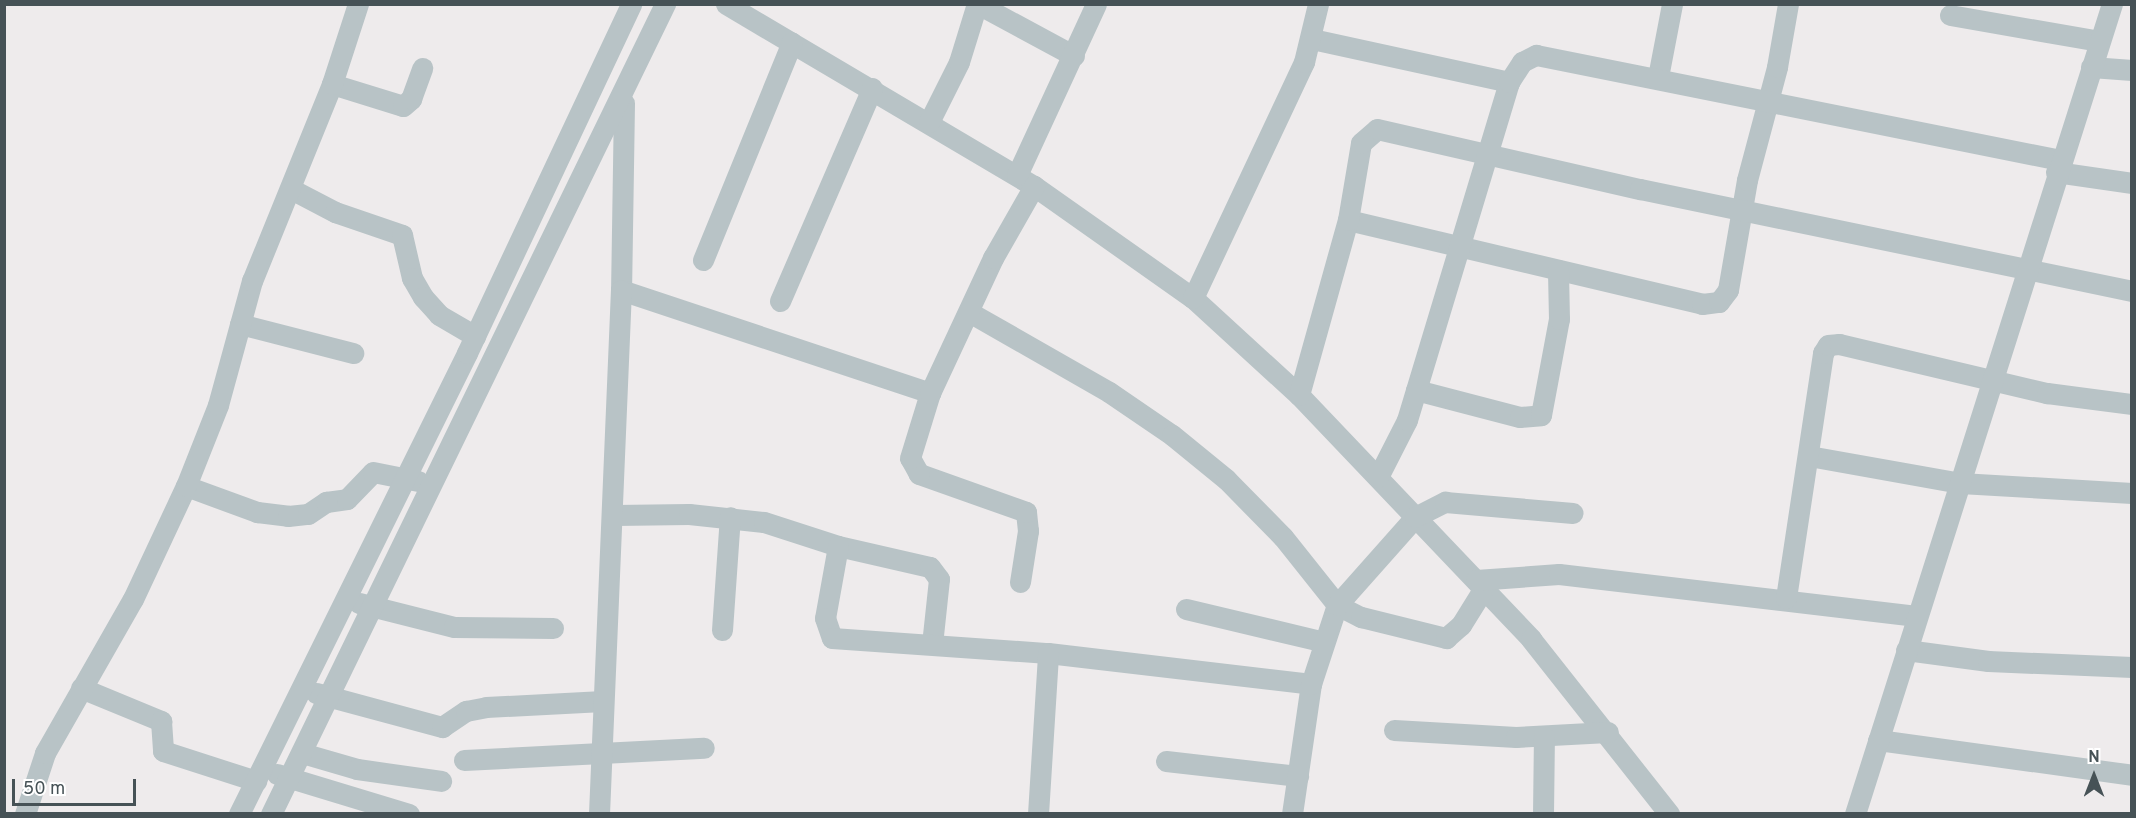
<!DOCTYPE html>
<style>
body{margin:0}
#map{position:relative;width:2136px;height:818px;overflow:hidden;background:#eeebec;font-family:Overpass,sans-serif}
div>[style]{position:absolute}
.minor>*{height:21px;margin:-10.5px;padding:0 10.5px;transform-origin:10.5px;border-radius:10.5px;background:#b8c3c6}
span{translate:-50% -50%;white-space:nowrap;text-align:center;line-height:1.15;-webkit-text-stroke:4.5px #fff;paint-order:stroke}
.frame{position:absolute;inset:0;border:6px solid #465256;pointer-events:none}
.north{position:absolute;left:2064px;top:746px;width:60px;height:60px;-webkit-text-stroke:4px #fff;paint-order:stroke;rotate:0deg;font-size:16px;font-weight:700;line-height:24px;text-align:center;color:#465256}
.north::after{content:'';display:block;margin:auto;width:21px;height:27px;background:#465256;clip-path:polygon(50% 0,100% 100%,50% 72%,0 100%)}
.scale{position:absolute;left:12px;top:779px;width:124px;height:27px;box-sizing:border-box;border:3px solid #465256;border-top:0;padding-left:8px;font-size:18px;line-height:21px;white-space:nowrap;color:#465256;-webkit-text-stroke:4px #fff;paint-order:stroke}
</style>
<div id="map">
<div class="minor">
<div style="left:726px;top:4px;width:358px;rotate:30.6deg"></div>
<div style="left:1034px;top:186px;width:194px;rotate:35.2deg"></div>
<div style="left:1193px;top:298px;width:144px;rotate:42.5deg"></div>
<div style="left:1299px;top:395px;width:337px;rotate:46.4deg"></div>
<div style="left:1531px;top:639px;width:223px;rotate:51.7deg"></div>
<div style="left:978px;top:4px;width:109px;rotate:28.4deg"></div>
<div style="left:1950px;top:15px;width:151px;rotate:9.9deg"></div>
<div style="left:1312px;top:39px;width:202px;rotate:12.3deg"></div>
<div style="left:2091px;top:67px;width:41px;rotate:4.2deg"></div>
<div style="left:1658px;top:77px;width:74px;rotate:-79.1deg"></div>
<div style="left:332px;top:84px;width:74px;rotate:17.2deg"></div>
<div style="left:403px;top:106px;width:11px;rotate:-41deg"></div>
<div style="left:411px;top:99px;width:33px;rotate:-70deg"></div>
<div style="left:624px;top:103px;width:187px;rotate:90.9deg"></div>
<div style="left:621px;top:290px;width:326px;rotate:18.4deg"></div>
<div style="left:929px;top:122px;width:67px;rotate:-63.4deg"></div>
<div style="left:959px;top:62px;width:61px;rotate:-72.8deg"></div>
<div style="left:2056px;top:172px;width:77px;rotate:8.2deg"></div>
<div style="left:1017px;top:175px;width:188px;rotate:-65.2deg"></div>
<div style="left:291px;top:189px;width:50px;rotate:27.6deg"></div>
<div style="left:335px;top:212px;width:71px;rotate:18.9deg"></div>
<div style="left:402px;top:235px;width:44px;rotate:76.9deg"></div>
<div style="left:412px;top:278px;width:22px;rotate:60deg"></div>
<div style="left:423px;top:297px;width:24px;rotate:48deg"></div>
<div style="left:439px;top:315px;width:42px;rotate:30.3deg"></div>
<div style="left:1348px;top:220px;width:364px;rotate:13.3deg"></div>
<div style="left:1702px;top:304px;width:17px;rotate:-7deg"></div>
<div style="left:1719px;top:302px;width:15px;rotate:-53deg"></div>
<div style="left:1728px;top:290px;width:112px;rotate:-80.2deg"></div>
<div style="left:1747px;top:180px;width:117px;rotate:-75.1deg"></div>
<div style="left:1777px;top:67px;width:64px;rotate:-80.1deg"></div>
<div style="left:703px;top:260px;width:235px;rotate:-67.8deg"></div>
<div style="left:1193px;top:298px;width:261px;rotate:-64.8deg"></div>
<div style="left:1304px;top:62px;width:60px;rotate:-76.4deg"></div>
<div style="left:780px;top:301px;width:232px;rotate:-66.6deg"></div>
<div style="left:969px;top:312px;width:161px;rotate:29.7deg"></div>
<div style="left:1109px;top:392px;width:76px;rotate:34.3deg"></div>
<div style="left:1172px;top:435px;width:70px;rotate:39.2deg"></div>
<div style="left:1226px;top:479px;width:81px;rotate:45.5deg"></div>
<div style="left:1283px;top:537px;width:87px;rotate:51.5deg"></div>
<div style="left:1337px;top:605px;width:27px;rotate:27deg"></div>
<div style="left:1361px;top:617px;width:88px;rotate:13.9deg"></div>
<div style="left:1446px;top:638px;width:20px;rotate:-41deg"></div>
<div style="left:1461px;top:625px;width:44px;rotate:-58.1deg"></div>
<div style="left:240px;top:324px;width:117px;rotate:14.4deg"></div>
<div style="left:1416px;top:390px;width:107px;rotate:14.6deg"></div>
<div style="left:1520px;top:417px;width:21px;rotate:-5deg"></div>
<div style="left:1541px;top:415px;width:98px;rotate:-79.4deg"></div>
<div style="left:1559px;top:319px;width:49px;rotate:-91.2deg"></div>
<div style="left:1299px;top:395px;width:182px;rotate:-74.4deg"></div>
<div style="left:1348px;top:220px;width:78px;rotate:-80.4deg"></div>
<div style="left:1361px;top:143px;width:21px;rotate:-41deg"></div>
<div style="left:1377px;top:129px;width:270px;rotate:12.9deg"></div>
<div style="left:1640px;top:189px;width:502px;rotate:11.71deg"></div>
<div style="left:1809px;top:456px;width:153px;rotate:10.1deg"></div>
<div style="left:1960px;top:483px;width:172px;rotate:3.3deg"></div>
<div style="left:1378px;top:477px;width:64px;rotate:-63deg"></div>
<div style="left:1407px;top:420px;width:353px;rotate:-73.2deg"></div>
<div style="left:1509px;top:82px;width:24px;rotate:-57deg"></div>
<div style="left:1522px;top:62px;width:16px;rotate:-27deg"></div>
<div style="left:1536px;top:55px;width:534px;rotate:11.33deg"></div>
<div style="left:186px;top:486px;width:76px;rotate:20.1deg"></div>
<div style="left:257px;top:512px;width:31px;rotate:7deg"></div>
<div style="left:288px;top:516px;width:20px;rotate:-6deg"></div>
<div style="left:308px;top:514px;width:22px;rotate:-34deg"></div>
<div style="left:326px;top:502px;width:21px;rotate:-8deg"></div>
<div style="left:347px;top:499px;width:37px;rotate:-46deg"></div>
<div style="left:373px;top:472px;width:46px;rotate:11.3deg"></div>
<div style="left:615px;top:515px;width:74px;rotate:-0.8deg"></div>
<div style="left:689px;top:514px;width:75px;rotate:6.1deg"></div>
<div style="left:764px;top:522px;width:78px;rotate:18deg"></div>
<div style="left:838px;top:546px;width:94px;rotate:12.9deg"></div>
<div style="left:930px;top:567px;width:15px;rotate:53deg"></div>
<div style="left:939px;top:579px;width:65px;rotate:96.1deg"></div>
<div style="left:838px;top:546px;width:73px;rotate:100.2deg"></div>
<div style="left:825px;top:618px;width:21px;rotate:71deg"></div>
<div style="left:832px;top:638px;width:217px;rotate:4deg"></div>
<div style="left:1048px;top:653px;width:265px;rotate:6.7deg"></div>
<div style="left:1476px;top:580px;width:83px;rotate:-4.1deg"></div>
<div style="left:1559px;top:574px;width:360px;rotate:6.7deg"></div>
<div style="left:1020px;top:582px;width:52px;rotate:-81.1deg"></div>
<div style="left:1028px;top:531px;width:19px;rotate:-96deg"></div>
<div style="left:1026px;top:512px;width:114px;rotate:-160.4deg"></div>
<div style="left:919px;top:474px;width:18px;rotate:-119deg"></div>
<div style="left:910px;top:458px;width:68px;rotate:-72.9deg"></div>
<div style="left:930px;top:393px;width:149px;rotate:-65deg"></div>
<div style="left:993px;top:258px;width:83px;rotate:-60.3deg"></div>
<div style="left:1786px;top:598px;width:248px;rotate:-81.4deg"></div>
<div style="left:1823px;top:353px;width:9px;rotate:-58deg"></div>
<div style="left:1828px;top:345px;width:11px;rotate:-5deg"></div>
<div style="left:1839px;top:344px;width:214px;rotate:13.3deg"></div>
<div style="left:2047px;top:393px;width:86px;rotate:7.4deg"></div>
<div style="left:359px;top:603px;width:98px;rotate:14.2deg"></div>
<div style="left:454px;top:627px;width:99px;rotate:0.6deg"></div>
<div style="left:1186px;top:609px;width:142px;rotate:13.4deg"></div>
<div style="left:722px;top:630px;width:113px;rotate:-86deg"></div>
<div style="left:1906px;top:650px;width:83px;rotate:7.6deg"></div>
<div style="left:1988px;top:661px;width:144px;rotate:2.4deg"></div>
<div style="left:81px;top:688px;width:87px;rotate:22.4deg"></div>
<div style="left:161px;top:721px;width:30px;rotate:86deg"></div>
<div style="left:163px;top:751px;width:98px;rotate:17.9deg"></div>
<div style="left:316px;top:693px;width:131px;rotate:15.1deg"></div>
<div style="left:442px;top:727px;width:29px;rotate:-34deg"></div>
<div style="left:466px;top:711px;width:20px;rotate:-11deg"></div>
<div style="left:486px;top:707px;width:117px;rotate:-2.9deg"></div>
<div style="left:1394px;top:730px;width:122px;rotate:3.3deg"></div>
<div style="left:1516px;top:737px;width:92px;rotate:-3.1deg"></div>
<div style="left:1878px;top:740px;width:256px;rotate:7.8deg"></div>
<div style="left:302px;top:753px;width:57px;rotate:16.2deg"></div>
<div style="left:357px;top:769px;width:85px;rotate:8.1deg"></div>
<div style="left:464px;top:760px;width:240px;rotate:-2.9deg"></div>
<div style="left:1166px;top:761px;width:133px;rotate:6.5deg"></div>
<div style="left:277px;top:774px;width:138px;rotate:16.9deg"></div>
<div style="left:25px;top:814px;width:64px;rotate:-71.8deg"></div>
<div style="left:45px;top:753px;width:177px;rotate:-60.3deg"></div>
<div style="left:133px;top:599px;width:125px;rotate:-64.9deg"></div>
<div style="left:186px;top:486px;width:87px;rotate:-68.4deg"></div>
<div style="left:218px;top:405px;width:129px;rotate:-74.7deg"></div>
<div style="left:252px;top:281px;width:213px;rotate:-67.9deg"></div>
<div style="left:332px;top:84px;width:84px;rotate:-72deg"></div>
<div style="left:239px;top:814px;width:514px;rotate:-63.68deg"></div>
<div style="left:467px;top:353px;width:386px;rotate:-64.8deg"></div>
<div style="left:271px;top:814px;width:901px;rotate:-64.06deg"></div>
<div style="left:599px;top:814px;width:524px;rotate:-87.6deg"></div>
<div style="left:1038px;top:814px;width:161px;rotate:-86.4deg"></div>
<div style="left:1292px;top:814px;width:131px;rotate:-81.7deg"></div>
<div style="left:1311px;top:684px;width:83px;rotate:-71.8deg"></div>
<div style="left:1337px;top:605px;width:118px;rotate:-48.4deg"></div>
<div style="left:1415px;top:517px;width:34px;rotate:-27deg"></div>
<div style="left:1445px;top:502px;width:128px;rotate:4.9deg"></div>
<div style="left:1543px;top:814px;width:77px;rotate:-89.3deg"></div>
<div style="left:1855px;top:814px;width:850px;rotate:-72.4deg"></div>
</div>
<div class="frame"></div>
<div class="north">N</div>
<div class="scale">50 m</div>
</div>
